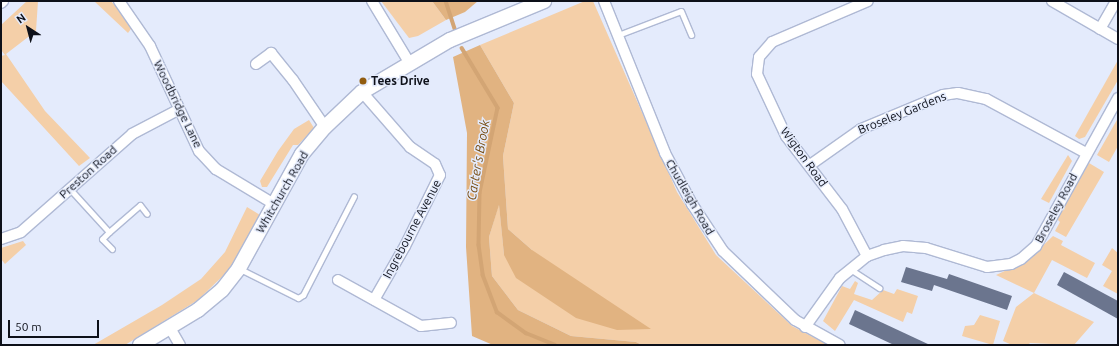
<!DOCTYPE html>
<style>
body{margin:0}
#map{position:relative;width:1119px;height:346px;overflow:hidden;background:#e4ebfc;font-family:Ubuntu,sans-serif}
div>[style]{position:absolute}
.green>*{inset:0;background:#f4cfa8}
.forest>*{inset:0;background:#e1b381}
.stream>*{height:3.5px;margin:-1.75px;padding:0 1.75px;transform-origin:1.75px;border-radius:1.75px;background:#d3a574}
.building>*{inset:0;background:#6b758e}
.roads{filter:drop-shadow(1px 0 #afb9d4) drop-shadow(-1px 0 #afb9d4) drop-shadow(0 1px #afb9d4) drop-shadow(0 -1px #afb9d4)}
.lane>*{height:5px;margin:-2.5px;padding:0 2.5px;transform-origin:2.5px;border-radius:2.5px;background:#fff}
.street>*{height:10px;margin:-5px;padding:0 5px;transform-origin:5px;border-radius:5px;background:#fff}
.secondary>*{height:14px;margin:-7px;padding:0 7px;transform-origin:7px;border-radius:7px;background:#fff}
.dots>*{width:11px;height:11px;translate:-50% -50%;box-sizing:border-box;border:2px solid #e4ebfc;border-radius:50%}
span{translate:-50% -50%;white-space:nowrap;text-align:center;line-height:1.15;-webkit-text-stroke:3px #e4ebfc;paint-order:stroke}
.poi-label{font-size:12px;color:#0d1019;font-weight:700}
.left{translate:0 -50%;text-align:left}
.street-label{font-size:12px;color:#0d1019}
.water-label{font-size:13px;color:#784d12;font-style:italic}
.frame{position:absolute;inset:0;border:2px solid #0d1019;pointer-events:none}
.north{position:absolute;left:8px;top:8px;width:40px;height:40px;-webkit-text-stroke:3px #e4ebfc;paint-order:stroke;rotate:324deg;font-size:11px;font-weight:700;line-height:16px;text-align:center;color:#0d1019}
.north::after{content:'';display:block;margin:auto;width:14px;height:18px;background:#0d1019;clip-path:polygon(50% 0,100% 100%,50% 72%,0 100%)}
.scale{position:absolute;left:8px;top:320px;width:91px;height:18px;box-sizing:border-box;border:2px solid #0d1019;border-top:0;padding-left:5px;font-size:12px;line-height:14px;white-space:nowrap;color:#0d1019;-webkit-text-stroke:3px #e4ebfc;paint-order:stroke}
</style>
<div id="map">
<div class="green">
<div style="clip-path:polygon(27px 1px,38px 1px,36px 31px,6px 54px,45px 111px,90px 158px,79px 166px,1px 81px,1px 56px,5px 55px,1px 50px,1px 25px)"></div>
<div style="clip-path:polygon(94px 1px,111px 1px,133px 26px,128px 33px)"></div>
<div style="clip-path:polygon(381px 1px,432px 1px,446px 20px,418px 36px,409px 38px)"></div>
<div style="clip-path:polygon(585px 1px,593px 1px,677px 192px,716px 255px,792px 326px,828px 345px,642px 345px,636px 342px,571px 336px,518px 310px,492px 276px,489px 237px,499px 204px,504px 255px,532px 250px,508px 229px,503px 156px,514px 103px,480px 45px)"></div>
<div style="clip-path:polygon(1118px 60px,1118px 80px,1085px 137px,1079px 139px,1075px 136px)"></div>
<div style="clip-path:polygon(1118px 118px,1118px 146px,1109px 162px,1097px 155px)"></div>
<div style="clip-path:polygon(309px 120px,314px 128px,298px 145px,293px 145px,267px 187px,262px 187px,260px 181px,278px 151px,294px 129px)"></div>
<div style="clip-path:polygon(1068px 155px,1072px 161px,1049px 203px,1041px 199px)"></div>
<div style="clip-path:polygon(1089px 163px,1104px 172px,1066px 237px,1055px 231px,1060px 222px,1057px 219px)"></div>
<div style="clip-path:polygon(247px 207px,260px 215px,244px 248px,230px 269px,198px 300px,125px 345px,93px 345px,162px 305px,201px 279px,225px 252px)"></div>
<div style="clip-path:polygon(1053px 236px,1063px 241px,1061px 245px,1095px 263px,1087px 278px,1052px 260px,1034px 293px,1094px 322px,1074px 345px,1030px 343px,1028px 345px,1012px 345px,1003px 341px,1016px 307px,1034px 293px,996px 275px,1027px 261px)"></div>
<div style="clip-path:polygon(23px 241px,26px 245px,5px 264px,1px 259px,1px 248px)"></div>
<div style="clip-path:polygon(1112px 248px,1118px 253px,1118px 294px,1103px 286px,1112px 271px,1102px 265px)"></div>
<div style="clip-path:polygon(855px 281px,858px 283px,854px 294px,872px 300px,883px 290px,894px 294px,897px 289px,918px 296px,912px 314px,907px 312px,903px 322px,854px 300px,835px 331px,823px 321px,842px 286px,850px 289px)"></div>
<div style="clip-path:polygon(980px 315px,1000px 321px,993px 345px,962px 336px,965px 326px,974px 325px)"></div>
</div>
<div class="forest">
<div style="clip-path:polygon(432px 1px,478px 1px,465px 12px,446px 20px)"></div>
<div style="clip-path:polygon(480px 45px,514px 103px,503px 156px,508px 229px,532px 250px,651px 329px,617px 330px,576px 318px,516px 278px,504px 255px,499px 205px,489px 237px,492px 276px,518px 310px,571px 336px,636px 342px,642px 345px,493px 345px,472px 336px,466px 247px,467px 133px,453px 57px)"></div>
</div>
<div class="stream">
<div style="left:446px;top:1px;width:35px;rotate:72deg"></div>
<div style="left:462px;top:48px;width:70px;rotate:59deg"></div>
<div style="left:498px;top:108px;width:87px;rotate:102deg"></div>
<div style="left:480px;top:193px;width:52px;rotate:91.1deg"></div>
<div style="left:479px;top:245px;width:30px;rotate:82deg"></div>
<div style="left:483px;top:275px;width:40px;rotate:69deg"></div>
<div style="left:497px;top:312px;width:36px;rotate:36deg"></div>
<div style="left:526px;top:333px;width:31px;rotate:22deg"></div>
</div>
<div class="building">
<div style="clip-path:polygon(906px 267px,947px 279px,949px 274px,1012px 296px,1007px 310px,934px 285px,932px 291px,901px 282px)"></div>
<div style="clip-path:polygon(1064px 272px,1118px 301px,1118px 319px,1057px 285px)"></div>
<div style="clip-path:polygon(855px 310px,930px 345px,894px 345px,849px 324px)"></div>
</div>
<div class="roads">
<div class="lane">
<div style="left:618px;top:35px;width:67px;rotate:-20.9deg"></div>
<div style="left:681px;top:11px;width:26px;rotate:67deg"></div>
<div style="left:69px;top:188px;width:59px;rotate:47.7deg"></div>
<div style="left:112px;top:249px;width:14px;rotate:-135deg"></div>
<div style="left:102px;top:239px;width:10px;rotate:-45deg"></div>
<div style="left:109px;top:232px;width:41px;rotate:-41.1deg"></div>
<div style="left:140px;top:205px;width:11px;rotate:52deg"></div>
<div style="left:240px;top:269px;width:65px;rotate:26.6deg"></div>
<div style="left:298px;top:298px;width:6px;rotate:-31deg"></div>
<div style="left:303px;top:295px;width:111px;rotate:-62.7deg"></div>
<div style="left:850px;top:269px;width:35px;rotate:33deg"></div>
</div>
<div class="street">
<div style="left:119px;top:1px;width:55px;rotate:55.4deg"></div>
<div style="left:150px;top:46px;width:116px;rotate:65deg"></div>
<div style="left:199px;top:151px;width:25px;rotate:47deg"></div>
<div style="left:216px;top:169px;width:68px;rotate:31.1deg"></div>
<div style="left:372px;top:1px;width:71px;rotate:58.8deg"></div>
<div style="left:604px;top:1px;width:164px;rotate:68.1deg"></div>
<div style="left:665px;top:153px;width:58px;rotate:62.1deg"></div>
<div style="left:692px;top:204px;width:56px;rotate:56.6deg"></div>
<div style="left:723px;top:251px;width:100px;rotate:43.8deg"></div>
<div style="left:795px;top:320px;width:51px;rotate:29.1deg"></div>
<div style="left:1052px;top:1px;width:76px;rotate:29.9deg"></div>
<div style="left:1px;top:3px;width:3px;rotate:-45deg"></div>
<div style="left:1100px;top:29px;width:32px;rotate:-60deg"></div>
<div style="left:256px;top:64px;width:19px;rotate:-36deg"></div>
<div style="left:271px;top:53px;width:35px;rotate:51deg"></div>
<div style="left:293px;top:80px;width:57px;rotate:55.8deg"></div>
<div style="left:362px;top:92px;width:73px;rotate:48.9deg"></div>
<div style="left:410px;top:147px;width:30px;rotate:34deg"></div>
<div style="left:435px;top:164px;width:12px;rotate:66deg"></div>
<div style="left:440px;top:175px;width:79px;rotate:116.2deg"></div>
<div style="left:405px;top:246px;width:62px;rotate:119.9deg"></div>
<div style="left:810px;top:165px;width:62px;rotate:-35.2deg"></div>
<div style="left:861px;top:129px;width:89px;rotate:-22.5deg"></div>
<div style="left:943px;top:95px;width:15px;rotate:-8deg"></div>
<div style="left:958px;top:93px;width:29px;rotate:12deg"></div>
<div style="left:986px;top:99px;width:114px;rotate:28.4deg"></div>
<div style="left:1px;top:239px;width:21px;rotate:-19deg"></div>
<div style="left:21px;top:232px;width:148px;rotate:-41.4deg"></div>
<div style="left:132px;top:134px;width:52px;rotate:-27.6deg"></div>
<div style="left:867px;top:256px;width:53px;rotate:-118deg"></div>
<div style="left:842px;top:209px;width:92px;rotate:-127.5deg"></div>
<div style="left:786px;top:136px;width:68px;rotate:-115.1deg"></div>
<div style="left:757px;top:74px;width:17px;rotate:-83deg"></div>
<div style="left:759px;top:57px;width:20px;rotate:-49deg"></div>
<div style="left:772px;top:42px;width:104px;rotate:-23.1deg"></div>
<div style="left:338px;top:280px;width:95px;rotate:29deg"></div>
<div style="left:421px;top:326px;width:30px;rotate:-6deg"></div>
<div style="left:805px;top:327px;width:60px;rotate:-54.5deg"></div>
<div style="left:840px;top:278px;width:35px;rotate:-39deg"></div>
<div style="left:867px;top:256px;width:18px;rotate:-19deg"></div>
<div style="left:884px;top:250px;width:19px;rotate:-12deg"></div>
<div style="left:903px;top:246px;width:23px;rotate:5deg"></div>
<div style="left:926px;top:248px;width:64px;rotate:17.3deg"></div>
<div style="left:987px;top:267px;width:24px;rotate:-7deg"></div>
<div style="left:1011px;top:264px;width:11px;rotate:-27deg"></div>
<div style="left:1021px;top:259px;width:20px;rotate:-41deg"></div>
<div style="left:1036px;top:246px;width:169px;rotate:-61deg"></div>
<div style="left:170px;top:328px;width:20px;rotate:60deg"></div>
</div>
<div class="secondary">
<div style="left:140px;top:345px;width:68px;rotate:-31.1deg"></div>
<div style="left:198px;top:310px;width:31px;rotate:-40deg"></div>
<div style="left:222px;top:290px;width:28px;rotate:-52deg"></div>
<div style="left:239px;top:268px;width:130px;rotate:-61.1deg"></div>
<div style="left:302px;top:154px;width:35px;rotate:-50deg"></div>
<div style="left:325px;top:127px;width:51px;rotate:-43.4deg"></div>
<div style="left:362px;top:92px;width:102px;rotate:-30.6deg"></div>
<div style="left:450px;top:40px;width:102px;rotate:-22.5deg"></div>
</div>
</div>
<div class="dots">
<div style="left:363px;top:81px;background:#915c10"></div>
</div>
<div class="poi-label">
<span class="left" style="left:371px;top:81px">Tees Drive</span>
</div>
<div class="street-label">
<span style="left:178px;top:104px;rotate:64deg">Woodbridge Lane</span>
<span style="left:902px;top:113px;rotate:-22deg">Broseley Gardens</span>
<span style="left:804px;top:157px;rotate:54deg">Wigton Road</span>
<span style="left:88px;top:172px;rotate:-42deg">Preston Road</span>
<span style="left:282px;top:192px;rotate:-60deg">Whitchurch Road</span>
<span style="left:690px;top:197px;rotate:60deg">Chudleigh Road</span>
<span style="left:1056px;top:208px;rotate:-62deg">Broseley Road</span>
<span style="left:412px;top:229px;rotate:-62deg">Ingrebourne Avenue</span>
</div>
<div class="water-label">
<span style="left:478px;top:160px;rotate:-80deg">Carter's Brook</span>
</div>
<div class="frame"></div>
<div class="north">N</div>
<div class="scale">50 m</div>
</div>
